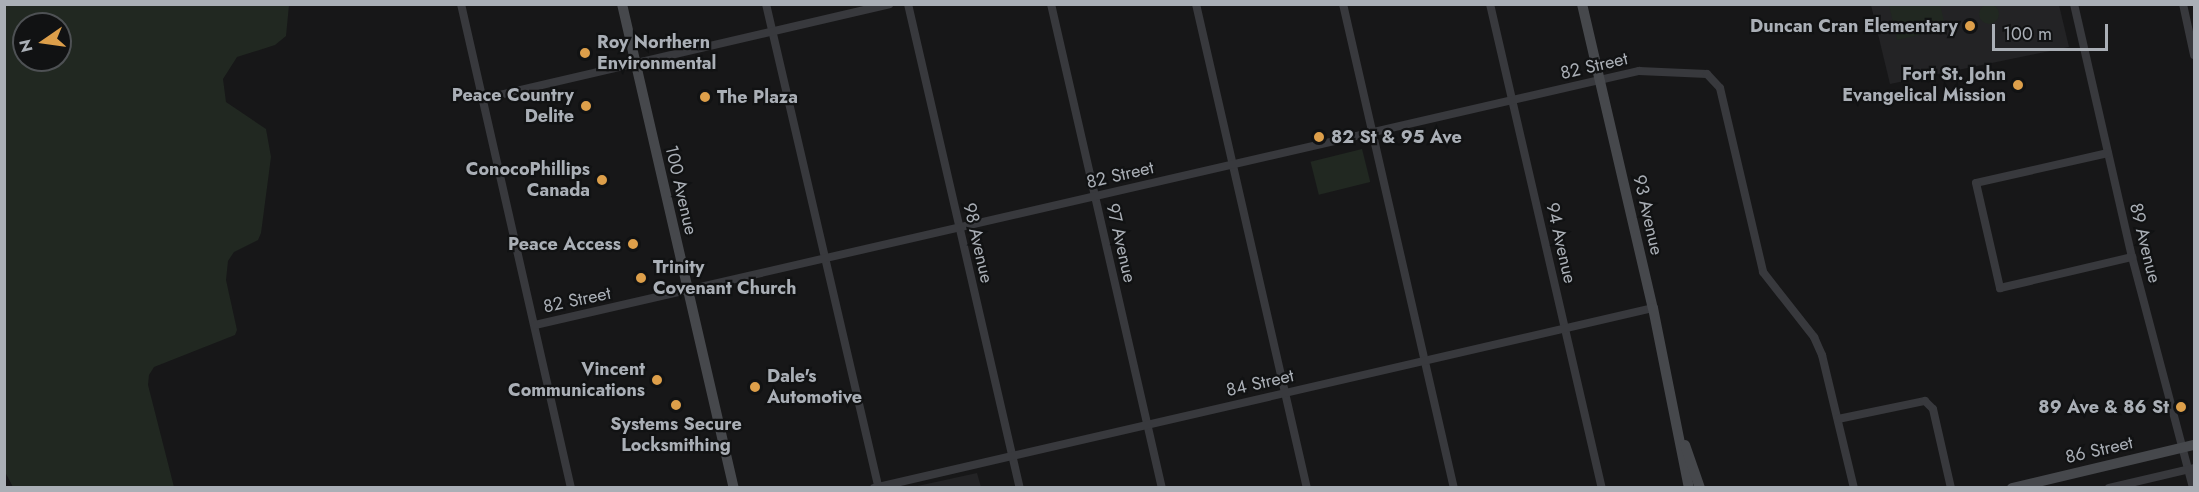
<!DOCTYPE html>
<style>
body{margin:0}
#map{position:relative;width:2199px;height:492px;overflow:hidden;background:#171718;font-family:Jost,sans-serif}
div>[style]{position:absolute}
.built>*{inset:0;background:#232325}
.green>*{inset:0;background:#212821;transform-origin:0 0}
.round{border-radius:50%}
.street>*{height:8px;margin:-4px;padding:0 4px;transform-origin:4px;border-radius:4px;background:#38393d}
.secondary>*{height:10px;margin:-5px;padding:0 5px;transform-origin:5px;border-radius:5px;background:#46484c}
.dots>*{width:16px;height:16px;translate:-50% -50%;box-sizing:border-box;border:3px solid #111213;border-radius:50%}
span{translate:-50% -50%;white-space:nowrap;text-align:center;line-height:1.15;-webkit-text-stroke:4.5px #111213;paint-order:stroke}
.poi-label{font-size:18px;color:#aaafb6;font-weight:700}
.right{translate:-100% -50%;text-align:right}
.left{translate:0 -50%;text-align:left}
.street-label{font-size:18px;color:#aaafb6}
.frame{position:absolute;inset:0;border:6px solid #aaafb6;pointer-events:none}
.north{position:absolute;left:12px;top:12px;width:60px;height:60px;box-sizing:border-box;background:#111213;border:2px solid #4e5154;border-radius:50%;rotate:257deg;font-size:16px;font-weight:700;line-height:24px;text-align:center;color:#aaafb6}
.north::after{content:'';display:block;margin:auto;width:21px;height:27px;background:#dd9f4a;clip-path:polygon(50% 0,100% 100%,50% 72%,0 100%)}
.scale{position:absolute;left:1992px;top:24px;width:116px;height:27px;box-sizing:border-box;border:3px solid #aaafb6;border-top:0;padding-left:8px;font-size:18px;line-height:21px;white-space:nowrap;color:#aaafb6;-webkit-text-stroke:4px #111213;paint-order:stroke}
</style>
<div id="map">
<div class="built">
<div style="clip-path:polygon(1871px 5px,2059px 5px,2069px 47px,1890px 84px)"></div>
<div style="clip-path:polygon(977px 473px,981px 487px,913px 487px)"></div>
</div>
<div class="green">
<div class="round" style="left:1979px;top:4px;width:20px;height:20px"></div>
<div style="clip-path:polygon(evenodd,5px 4px,289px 5px,286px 36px,275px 45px,237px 57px,223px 79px,226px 102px,266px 129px,271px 157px,261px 233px,258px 240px,234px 252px,228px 261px,226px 280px,237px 330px,235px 335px,154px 367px,149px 375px,148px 385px,174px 487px,13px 487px,5px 472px,5px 4px,24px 24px,60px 24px,60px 60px,24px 60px,24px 24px)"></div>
<div style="clip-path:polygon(1889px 5px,1940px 5px,1946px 29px,1897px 40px)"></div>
<div style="left:1362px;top:149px;width:34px;height:53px;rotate:76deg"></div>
</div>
<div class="street">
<div style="left:461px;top:4px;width:496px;rotate:77.2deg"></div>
<div style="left:766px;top:4px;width:496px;rotate:76.9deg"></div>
<div style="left:908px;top:4px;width:497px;rotate:77deg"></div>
<div style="left:1051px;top:4px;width:497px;rotate:77.1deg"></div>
<div style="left:1196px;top:4px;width:497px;rotate:77.1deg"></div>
<div style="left:1343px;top:4px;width:497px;rotate:77.1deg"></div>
<div style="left:1490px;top:4px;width:497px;rotate:77deg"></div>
<div style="left:2074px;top:4px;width:260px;rotate:77.1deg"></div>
<div style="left:2132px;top:257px;width:239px;rotate:75.2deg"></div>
<div style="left:2183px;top:4px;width:52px;rotate:77.8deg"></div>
<div style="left:482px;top:99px;width:418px;rotate:-13.1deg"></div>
<div style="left:2108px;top:153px;width:135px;rotate:167.2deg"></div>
<div style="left:1976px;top:183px;width:108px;rotate:77.1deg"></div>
<div style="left:2000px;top:288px;width:136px;rotate:-13.2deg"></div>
<div style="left:535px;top:325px;width:1133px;rotate:-12.96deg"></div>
<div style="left:1639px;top:71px;width:68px;rotate:2.5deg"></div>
<div style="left:1707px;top:74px;width:19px;rotate:47deg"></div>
<div style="left:1720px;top:88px;width:189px;rotate:76.8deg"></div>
<div style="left:1763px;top:272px;width:83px;rotate:51.9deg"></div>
<div style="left:1814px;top:337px;width:20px;rotate:66deg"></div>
<div style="left:1822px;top:355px;width:137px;rotate:76.5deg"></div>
<div style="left:1838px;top:419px;width:89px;rotate:-11.7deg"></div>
<div style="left:1925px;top:401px;width:11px;rotate:45deg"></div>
<div style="left:1933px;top:409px;width:81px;rotate:77.2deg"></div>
<div style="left:874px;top:488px;width:800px;rotate:-13.01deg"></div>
<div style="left:2109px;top:488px;width:87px;rotate:-13.2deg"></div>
</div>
<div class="secondary">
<div style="left:622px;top:4px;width:497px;rotate:77deg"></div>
<div style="left:1582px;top:4px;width:312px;rotate:76.9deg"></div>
<div style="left:1653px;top:308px;width:184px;rotate:78.7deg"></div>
<div style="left:1685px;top:445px;width:46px;rotate:70.8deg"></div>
<div style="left:2012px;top:488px;width:187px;rotate:-13.3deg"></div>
</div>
<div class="dots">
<div style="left:1970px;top:26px;background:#dd9f4a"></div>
<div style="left:585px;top:53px;background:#dd9f4a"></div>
<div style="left:2018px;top:85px;background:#dd9f4a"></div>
<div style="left:705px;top:97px;background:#dd9f4a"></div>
<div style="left:586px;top:106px;background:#dd9f4a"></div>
<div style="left:1319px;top:137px;background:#dd9f4a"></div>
<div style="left:602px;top:180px;background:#dd9f4a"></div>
<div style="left:633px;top:244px;background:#dd9f4a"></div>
<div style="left:641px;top:278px;background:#dd9f4a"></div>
<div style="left:657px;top:380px;background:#dd9f4a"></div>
<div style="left:755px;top:387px;background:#dd9f4a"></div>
<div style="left:676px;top:405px;background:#dd9f4a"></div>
<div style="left:2181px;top:407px;background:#dd9f4a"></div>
</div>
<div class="poi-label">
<span class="right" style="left:1958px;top:26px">Duncan Cran Elementary</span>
<span class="left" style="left:597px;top:53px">Roy Northern<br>Environmental</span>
<span class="right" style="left:2006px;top:85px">Fort St. John<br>Evangelical Mission</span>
<span class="right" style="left:574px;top:106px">Peace Country<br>Delite</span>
<span class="left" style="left:717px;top:97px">The Plaza</span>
<span class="left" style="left:1331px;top:137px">82 St &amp; 95 Ave</span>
<span class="right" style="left:590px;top:180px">ConocoPhillips<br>Canada</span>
<span class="right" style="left:621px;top:244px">Peace Access</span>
<span class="left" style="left:653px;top:278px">Trinity<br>Covenant Church</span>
<span class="right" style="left:645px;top:380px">Vincent<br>Communications</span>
<span class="left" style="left:767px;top:387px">Dale's<br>Automotive</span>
<span class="right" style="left:2169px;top:407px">89 Ave &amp; 86 St</span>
<span style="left:676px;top:435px">Systems Secure<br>Locksmithing</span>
</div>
<div class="street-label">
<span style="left:1594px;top:66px;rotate:-13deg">82 Street</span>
<span style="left:1120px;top:175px;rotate:-13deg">82 Street</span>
<span style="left:681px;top:190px;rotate:77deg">100 Avenue</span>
<span style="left:1648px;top:215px;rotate:77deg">93 Avenue</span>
<span style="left:978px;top:243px;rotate:77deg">98 Avenue</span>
<span style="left:1121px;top:243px;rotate:77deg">97 Avenue</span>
<span style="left:1561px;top:243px;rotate:77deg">94 Avenue</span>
<span style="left:2145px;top:243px;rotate:76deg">89 Avenue</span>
<span style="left:577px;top:300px;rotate:-12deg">82 Street</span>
<span style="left:1260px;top:383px;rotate:-13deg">84 Street</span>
<span style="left:2099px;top:450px;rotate:-13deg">86 Street</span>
</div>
<div class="frame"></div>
<div class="north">N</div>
<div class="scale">100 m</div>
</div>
